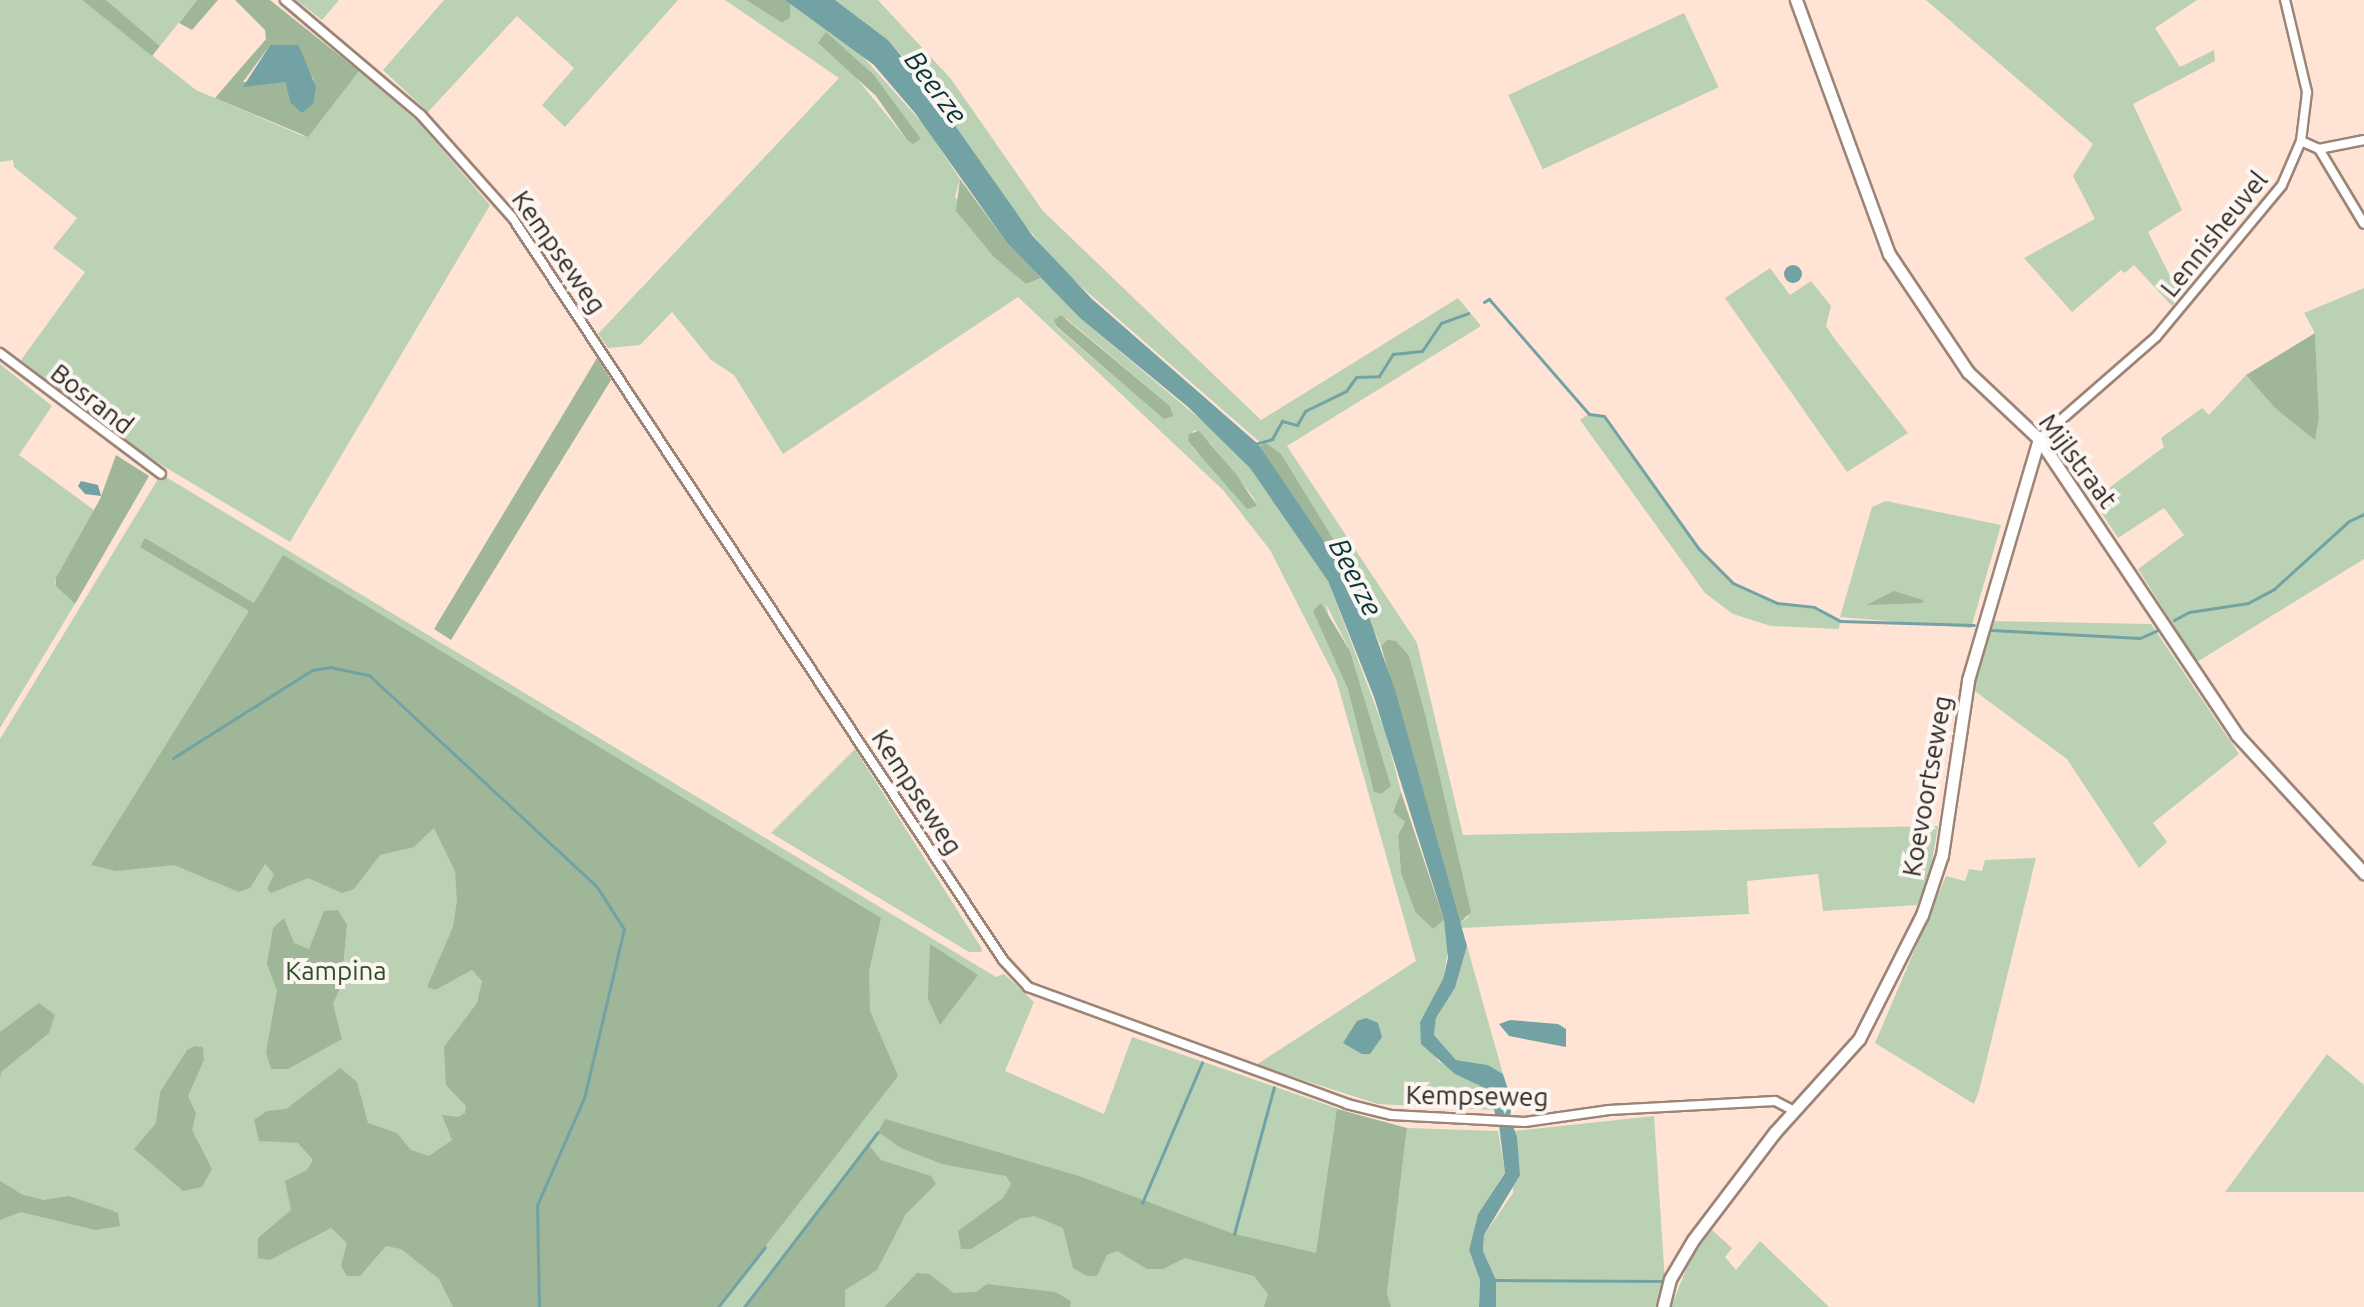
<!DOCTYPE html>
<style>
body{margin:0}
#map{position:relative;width:2364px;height:1307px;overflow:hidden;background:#ffe4d6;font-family:Ubuntu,sans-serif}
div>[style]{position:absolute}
.green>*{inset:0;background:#bbd1b4;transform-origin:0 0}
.forest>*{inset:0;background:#9fb798}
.water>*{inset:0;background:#72a2a4}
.round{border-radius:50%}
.stream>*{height:3px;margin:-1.5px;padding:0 1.5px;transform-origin:1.5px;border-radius:1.5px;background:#72a2a4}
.roads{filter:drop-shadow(2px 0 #9c8477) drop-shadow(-2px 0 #9c8477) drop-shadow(0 2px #9c8477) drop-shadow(0 -2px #9c8477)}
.minor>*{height:8px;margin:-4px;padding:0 4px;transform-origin:4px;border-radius:4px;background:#fff}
.tertiary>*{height:11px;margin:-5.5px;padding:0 5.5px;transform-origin:5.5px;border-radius:5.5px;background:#fff}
span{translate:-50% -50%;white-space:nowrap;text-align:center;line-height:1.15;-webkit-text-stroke:8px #fcf6f3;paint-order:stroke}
.street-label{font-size:26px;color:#2f2620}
.park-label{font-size:26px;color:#2f5124}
.water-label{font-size:28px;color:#063739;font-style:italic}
</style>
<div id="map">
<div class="green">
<div style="clip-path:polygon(0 0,82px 0,196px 90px,303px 136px,359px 71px,418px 122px,490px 205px,290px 542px,135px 449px,21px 360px,85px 272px,53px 248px,77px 218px,14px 167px,13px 160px,0 162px)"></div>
<div style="clip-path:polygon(106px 0,197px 0,160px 46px)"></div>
<div style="clip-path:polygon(296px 0,339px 0,322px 20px)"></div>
<div style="clip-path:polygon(444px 0,678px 0,565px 127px,542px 105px,574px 68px,517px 16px,428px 112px,383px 70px)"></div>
<div style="clip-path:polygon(evenodd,725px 0,746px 0,782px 23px,790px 18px,790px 3px,856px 49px,925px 126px,960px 179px,955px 197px,1026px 284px,1041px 278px,1080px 318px,1220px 436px,1250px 468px,1303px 542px,1328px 581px,1386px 734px,1401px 792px,1393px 812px,1405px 822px,1398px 835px,1401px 873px,1415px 912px,1433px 929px,1444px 920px,1449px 945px,1443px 979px,1420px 1022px,1438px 1061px,1487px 1089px,1495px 1110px,1378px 1104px,1256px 1065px,1416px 961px,1336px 679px,1270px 550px,1223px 490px,1018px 297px,783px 454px,734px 375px,711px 360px,672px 312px,640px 345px,608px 348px,598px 334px,839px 78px,725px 0,826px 33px,873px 74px,907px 140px,854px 75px,826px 33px,725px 0,1066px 318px,1170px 406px,1172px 416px,1164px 418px,1056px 327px,1054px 320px,1066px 318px,725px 0,1194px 430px,1210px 443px,1257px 502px,1197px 453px,1188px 441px,1194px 430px,725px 0,1326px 604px,1350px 651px,1391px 786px,1341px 671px,1326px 604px)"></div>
<div style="clip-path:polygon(835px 0,878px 0,951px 79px,1043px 211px,1261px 420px,1458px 298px,1481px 326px,1287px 446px,1417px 643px,1463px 835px,1938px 826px,1930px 874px,1917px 905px,1823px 911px,1818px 874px,1747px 881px,1749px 914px,1461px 928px,1460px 923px,1468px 917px,1409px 656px,1387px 640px,1381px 646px,1348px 576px,1354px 573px,1262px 444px,1070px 277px,1008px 206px,911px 65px,888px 40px)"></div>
<div style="clip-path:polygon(1926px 0,2197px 0,2155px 28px,2180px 67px,2214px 50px,2215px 61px,2133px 104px,2182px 210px,2148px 232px,2180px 296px,2172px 306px,2134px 265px,2125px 273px,2121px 270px,2072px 312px,2024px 258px,2095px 219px,2073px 176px,2093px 144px)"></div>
<div style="left:1684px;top:13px;width:82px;height:194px;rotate:65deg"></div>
<div style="clip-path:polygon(1770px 268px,1790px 295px,1811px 281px,1831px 306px,1826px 326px,1834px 338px,1908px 433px,1847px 472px,1725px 298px)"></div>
<div style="clip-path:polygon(2364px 288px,2364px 559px,2197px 662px,2138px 569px,2184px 535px,2164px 508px,2118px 538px,2093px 500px,2164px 447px,2161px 438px,2202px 408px,2209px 415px,2246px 375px,2275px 408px,2315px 439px,2319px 418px,2315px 333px,2304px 313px)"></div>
<div style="clip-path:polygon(0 364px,52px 406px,19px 455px,94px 510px,55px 583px,75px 604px,0 728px)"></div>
<div style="clip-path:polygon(1589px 414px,1604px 416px,1699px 549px,1733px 583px,1777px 603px,1814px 607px,1840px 621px,1839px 629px,1771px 626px,1733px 614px,1705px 593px,1580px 420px)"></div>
<div style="clip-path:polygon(161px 474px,996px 977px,1004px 974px,1034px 1002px,1005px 1071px,1104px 1114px,1132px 1037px,1350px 1113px,1332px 1307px,0 1307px,0 739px)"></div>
<div style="clip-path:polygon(1886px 501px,2001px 525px,1971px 628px,1840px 617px,1872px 507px)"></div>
<div style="clip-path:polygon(1990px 621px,2151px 624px,2239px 754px,2153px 823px,2167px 842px,2139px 868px,2067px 759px,1972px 689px)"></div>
<div style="clip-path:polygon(855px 749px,982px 949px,981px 952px,969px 952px,771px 833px)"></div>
<div style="clip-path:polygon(2036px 858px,1979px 1091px,1974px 1104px,1875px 1043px,1946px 876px,1965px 881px,1969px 869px,1982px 871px,1985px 860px)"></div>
<div style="clip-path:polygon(1467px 946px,1503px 1074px,1488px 1065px,1456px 1060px,1434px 1035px,1436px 1018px,1455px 988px)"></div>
<div style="clip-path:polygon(2327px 1054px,2364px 1085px,2364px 1192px,2225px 1192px)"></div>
<div style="clip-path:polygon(1654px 1116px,1665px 1281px,1659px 1307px,1496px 1307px,1496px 1281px,1483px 1251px,1484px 1235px,1513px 1193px,1514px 1131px)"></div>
<div style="clip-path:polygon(1407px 1128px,1498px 1131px,1505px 1172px,1478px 1214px,1469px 1250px,1480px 1280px,1479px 1307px,1391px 1307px,1387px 1293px)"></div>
<div style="clip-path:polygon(1712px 1230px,1732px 1248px,1725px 1257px,1736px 1270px,1760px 1241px,1829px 1307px,1671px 1307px,1691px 1257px)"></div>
</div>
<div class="forest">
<div style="clip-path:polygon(82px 0,106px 0,160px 46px,152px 56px)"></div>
<div style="clip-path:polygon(197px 0,218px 0,192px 30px,179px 23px)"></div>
<div style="clip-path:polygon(evenodd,235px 0,270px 0,359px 71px,308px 137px,215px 98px,266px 39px,265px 30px,235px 0,270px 45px,294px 45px,314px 80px,290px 102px,285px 82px,243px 82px,270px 45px)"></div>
<div style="clip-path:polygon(746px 0,785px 0,790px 3px,790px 18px,782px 23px)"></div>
<div style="clip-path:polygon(826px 32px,873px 74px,921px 139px,913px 144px,907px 140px,876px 96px,818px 43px)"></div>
<div style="clip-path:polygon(960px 179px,1007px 243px,1041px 278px,1026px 284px,994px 257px,956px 211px)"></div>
<div style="clip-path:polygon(1061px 315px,1170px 406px,1173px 416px,1164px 419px,1056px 326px,1054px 320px)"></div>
<div style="clip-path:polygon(2315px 333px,2319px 418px,2315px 440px,2275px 408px,2246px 375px)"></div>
<div style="clip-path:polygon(597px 358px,611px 380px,451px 640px,434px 629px)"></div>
<div style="clip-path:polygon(1199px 431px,1236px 474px,1257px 506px,1247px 509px,1197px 452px,1188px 441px,1189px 434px)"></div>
<div style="clip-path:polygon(1266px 443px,1281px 454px,1354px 573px,1348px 576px,1259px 446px)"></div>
<div style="clip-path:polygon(116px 455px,149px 476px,75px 604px,56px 586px,56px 578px,100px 499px)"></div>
<div style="clip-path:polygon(145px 538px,254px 603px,283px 555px,881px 918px,869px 971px,870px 1011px,898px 1076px,718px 1307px,453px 1307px,439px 1279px,401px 1249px,386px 1246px,360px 1276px,347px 1276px,341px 1266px,347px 1243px,331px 1228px,270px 1260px,258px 1258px,258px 1238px,291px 1210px,285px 1181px,307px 1170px,313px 1160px,298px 1143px,259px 1141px,254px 1120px,267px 1111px,286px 1109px,340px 1068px,357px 1082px,368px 1123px,397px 1133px,411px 1150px,429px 1156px,452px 1140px,442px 1115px,458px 1117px,465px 1113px,466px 1106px,446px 1085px,444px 1047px,477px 1003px,482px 981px,472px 970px,435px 990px,427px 987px,453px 927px,457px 901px,455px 871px,434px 828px,414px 847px,380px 855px,354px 889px,342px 893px,308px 878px,271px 893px,267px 889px,274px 874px,265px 864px,250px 888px,239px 892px,174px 865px,116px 871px,91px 865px,249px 611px,140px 547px)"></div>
<div style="clip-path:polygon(1894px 591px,1923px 600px,1923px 603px,1866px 605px)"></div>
<div style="clip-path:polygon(1321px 603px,1350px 651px,1391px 786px,1381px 794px,1374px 792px,1348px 689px,1313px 611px)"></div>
<div style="clip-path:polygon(1387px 640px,1396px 641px,1409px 656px,1426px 718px,1471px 912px,1460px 923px,1381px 646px)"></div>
<div style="clip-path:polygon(1401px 792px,1444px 920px,1433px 929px,1415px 912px,1401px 873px,1398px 835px,1405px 822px,1393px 812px)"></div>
<div style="clip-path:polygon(338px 910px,347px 925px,341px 986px,333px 1004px,342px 1039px,288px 1069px,271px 1069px,266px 1052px,277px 991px,267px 964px,273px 928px,284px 918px,294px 943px,309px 949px,324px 911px)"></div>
<div style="clip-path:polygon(930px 944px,978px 975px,940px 1025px,928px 999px)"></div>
<div style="clip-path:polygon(39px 1003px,55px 1015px,49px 1033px,1px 1072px,0 1079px,0 1032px)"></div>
<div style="clip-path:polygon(195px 1046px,203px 1047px,204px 1060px,188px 1096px,196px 1113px,192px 1130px,212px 1169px,202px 1187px,183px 1191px,134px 1149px,156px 1123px,160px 1092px,187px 1050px)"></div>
<div style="clip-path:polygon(1337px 1109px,1407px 1128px,1387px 1293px,1391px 1307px,1264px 1307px,1268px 1294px,1254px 1276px,1185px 1258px,1163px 1269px,1147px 1269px,1117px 1251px,1107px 1255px,1097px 1276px,1087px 1276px,1073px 1268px,1063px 1228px,1034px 1216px,1019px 1219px,971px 1249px,961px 1249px,958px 1231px,1003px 1198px,1011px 1184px,1006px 1176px,942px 1164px,901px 1148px,878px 1132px,885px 1119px,1079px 1176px,1234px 1234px,1316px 1253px)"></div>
<div style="clip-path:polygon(868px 1144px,881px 1160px,931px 1176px,936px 1184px,906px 1214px,877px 1270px,845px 1290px,845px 1307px,744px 1307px)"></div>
<div style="clip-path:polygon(0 1181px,23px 1195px,44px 1200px,69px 1196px,111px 1210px,118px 1213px,120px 1226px,95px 1230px,21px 1212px,0 1220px)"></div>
<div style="clip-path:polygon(917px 1273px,929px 1274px,954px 1293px,976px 1292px,987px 1284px,1055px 1292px,1071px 1301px,1070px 1307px,884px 1307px)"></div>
</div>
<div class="water">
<div style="clip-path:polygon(785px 0,835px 0,888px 40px,930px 90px,1032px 235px,1092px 299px,1258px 444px,1348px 576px,1369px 617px,1395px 690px,1467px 946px,1455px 988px,1436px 1018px,1434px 1035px,1456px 1060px,1488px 1065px,1503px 1074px,1512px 1102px,1510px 1118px,1517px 1137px,1520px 1175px,1484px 1235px,1483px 1251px,1496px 1280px,1496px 1307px,1479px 1307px,1480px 1280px,1469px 1250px,1478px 1214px,1505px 1173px,1499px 1125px,1487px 1089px,1455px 1074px,1421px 1044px,1420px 1022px,1443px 979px,1448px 958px,1444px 920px,1374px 697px,1328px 581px,1250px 468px,1188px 407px,1080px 318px,1007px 243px,915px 113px,874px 65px)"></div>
<div style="clip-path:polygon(270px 45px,298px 45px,302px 53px,316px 87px,313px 104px,302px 113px,290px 102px,285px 82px,243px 87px)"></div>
<div class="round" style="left:1784px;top:265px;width:18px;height:18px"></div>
<div style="clip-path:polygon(81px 481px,98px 485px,101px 496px,85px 494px,78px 486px)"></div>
<div style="clip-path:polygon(1366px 1018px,1378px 1023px,1382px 1037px,1370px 1054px,1362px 1054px,1343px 1043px,1357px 1021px)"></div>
<div style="clip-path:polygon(1510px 1020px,1558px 1024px,1566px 1029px,1566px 1047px,1509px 1036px,1499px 1024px)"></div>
</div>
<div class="stream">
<div style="left:1484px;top:302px;width:6px;rotate:-31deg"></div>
<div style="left:1489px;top:299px;width:152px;rotate:49deg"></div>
<div style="left:1589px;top:414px;width:15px;rotate:8deg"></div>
<div style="left:1604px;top:416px;width:163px;rotate:54.5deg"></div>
<div style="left:1699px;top:549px;width:48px;rotate:45deg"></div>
<div style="left:1733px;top:583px;width:48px;rotate:24.4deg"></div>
<div style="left:1777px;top:603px;width:37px;rotate:6deg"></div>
<div style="left:1814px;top:607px;width:30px;rotate:28deg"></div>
<div style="left:1840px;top:621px;width:134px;rotate:1.7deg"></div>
<div style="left:1255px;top:444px;width:18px;rotate:-16deg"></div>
<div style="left:1272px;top:439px;width:21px;rotate:-61deg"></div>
<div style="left:1282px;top:421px;width:16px;rotate:15deg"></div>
<div style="left:1297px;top:425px;width:16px;rotate:-60deg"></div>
<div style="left:1305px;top:411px;width:46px;rotate:-26deg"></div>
<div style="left:1346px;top:391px;width:17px;rotate:-54deg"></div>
<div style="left:1356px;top:377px;width:23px;rotate:-2deg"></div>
<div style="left:1379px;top:376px;width:26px;rotate:-58deg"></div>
<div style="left:1393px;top:354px;width:29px;rotate:-6deg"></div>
<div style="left:1422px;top:351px;width:34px;rotate:-56deg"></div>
<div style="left:1441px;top:323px;width:29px;rotate:-20deg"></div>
<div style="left:2174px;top:620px;width:17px;rotate:-28deg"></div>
<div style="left:2189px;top:612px;width:60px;rotate:-8.7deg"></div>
<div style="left:2248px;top:603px;width:30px;rotate:-28deg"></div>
<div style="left:2274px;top:589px;width:101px;rotate:-42.2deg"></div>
<div style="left:2349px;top:521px;width:17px;rotate:-25deg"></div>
<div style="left:1991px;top:630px;width:149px;rotate:3.1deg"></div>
<div style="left:2140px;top:638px;width:20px;rotate:-24deg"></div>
<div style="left:173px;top:758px;width:165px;rotate:-32.3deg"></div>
<div style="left:312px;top:670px;width:18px;rotate:-9deg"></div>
<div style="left:330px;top:667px;width:40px;rotate:12deg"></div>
<div style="left:369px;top:675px;width:311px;rotate:42.9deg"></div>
<div style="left:597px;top:887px;width:50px;rotate:57.3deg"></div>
<div style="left:624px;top:929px;width:174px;rotate:103.3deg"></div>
<div style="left:584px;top:1098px;width:117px;rotate:113.7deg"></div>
<div style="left:537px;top:1205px;width:102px;rotate:88.9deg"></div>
<div style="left:1142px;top:1203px;width:153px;rotate:-66.9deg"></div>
<div style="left:1234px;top:1234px;width:152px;rotate:-74.8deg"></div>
<div style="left:1493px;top:1280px;width:172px;rotate:0.3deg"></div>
<div style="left:718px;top:1307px;width:76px;rotate:-51.9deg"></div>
<div style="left:744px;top:1307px;width:220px;rotate:-52.6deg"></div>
</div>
<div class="roads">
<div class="minor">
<div style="left:285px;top:0;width:178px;rotate:40.2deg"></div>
<div style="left:421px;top:115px;width:137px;rotate:48.3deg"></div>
<div style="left:512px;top:217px;width:891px;rotate:56.54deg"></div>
<div style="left:1003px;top:960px;width:37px;rotate:47deg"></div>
<div style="left:1028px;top:987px;width:340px;rotate:20.1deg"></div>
<div style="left:1347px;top:1104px;width:45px;rotate:14deg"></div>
<div style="left:1391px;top:1115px;width:134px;rotate:3deg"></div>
<div style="left:1525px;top:1122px;width:85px;rotate:-8.1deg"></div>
<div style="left:1609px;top:1110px;width:166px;rotate:-3.1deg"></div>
<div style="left:1775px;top:1101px;width:22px;rotate:27deg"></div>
<div style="left:2301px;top:141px;width:20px;rotate:24deg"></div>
<div style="left:2319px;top:149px;width:46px;rotate:-11.3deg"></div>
<div style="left:2319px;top:149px;width:87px;rotate:59deg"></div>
<div style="left:0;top:353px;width:201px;rotate:36.9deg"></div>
<div style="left:2039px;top:439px;width:155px;rotate:-41.1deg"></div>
<div style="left:2156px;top:337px;width:197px;rotate:-50.3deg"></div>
<div style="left:2282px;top:185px;width:48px;rotate:-66.6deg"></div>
<div style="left:2301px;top:141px;width:49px;rotate:-83deg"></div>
<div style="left:2307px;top:92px;width:95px;rotate:-103.4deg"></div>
</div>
<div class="tertiary">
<div style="left:1796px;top:0;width:270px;rotate:69.9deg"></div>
<div style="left:1889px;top:254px;width:142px;rotate:56.2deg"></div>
<div style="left:1968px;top:372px;width:98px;rotate:43.3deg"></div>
<div style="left:2039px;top:439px;width:356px;rotate:56.2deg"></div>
<div style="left:2237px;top:735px;width:188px;rotate:47.4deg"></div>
<div style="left:1663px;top:1307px;width:29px;rotate:-76deg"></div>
<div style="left:1670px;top:1279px;width:45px;rotate:-59.5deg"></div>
<div style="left:1693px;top:1240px;width:136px;rotate:-52.8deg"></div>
<div style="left:1775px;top:1132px;width:125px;rotate:-47.9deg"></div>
<div style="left:1859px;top:1039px;width:139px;rotate:-63.1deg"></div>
<div style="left:1922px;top:915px;width:63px;rotate:-71.6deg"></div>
<div style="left:1942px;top:855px;width:177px;rotate:-81.5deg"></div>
<div style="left:1968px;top:680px;width:251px;rotate:-73.6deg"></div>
</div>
</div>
<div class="street-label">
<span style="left:2214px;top:234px;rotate:-51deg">Lennisheuvel</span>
<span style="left:559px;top:252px;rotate:55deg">Kempseweg</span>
<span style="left:92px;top:399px;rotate:38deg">Bosrand</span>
<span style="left:2078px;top:461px;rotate:53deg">Mijlstraat</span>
<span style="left:1927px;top:786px;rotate:-80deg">Koevoortseweg</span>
<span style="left:917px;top:792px;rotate:57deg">Kempseweg</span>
<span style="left:1477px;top:1096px;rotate:1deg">Kempseweg</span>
</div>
<div class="park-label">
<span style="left:336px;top:971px">Kampina</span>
</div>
<div class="water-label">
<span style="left:936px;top:87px;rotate:53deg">Beerze</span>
<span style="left:1356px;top:577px;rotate:63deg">Beerze</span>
</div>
</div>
